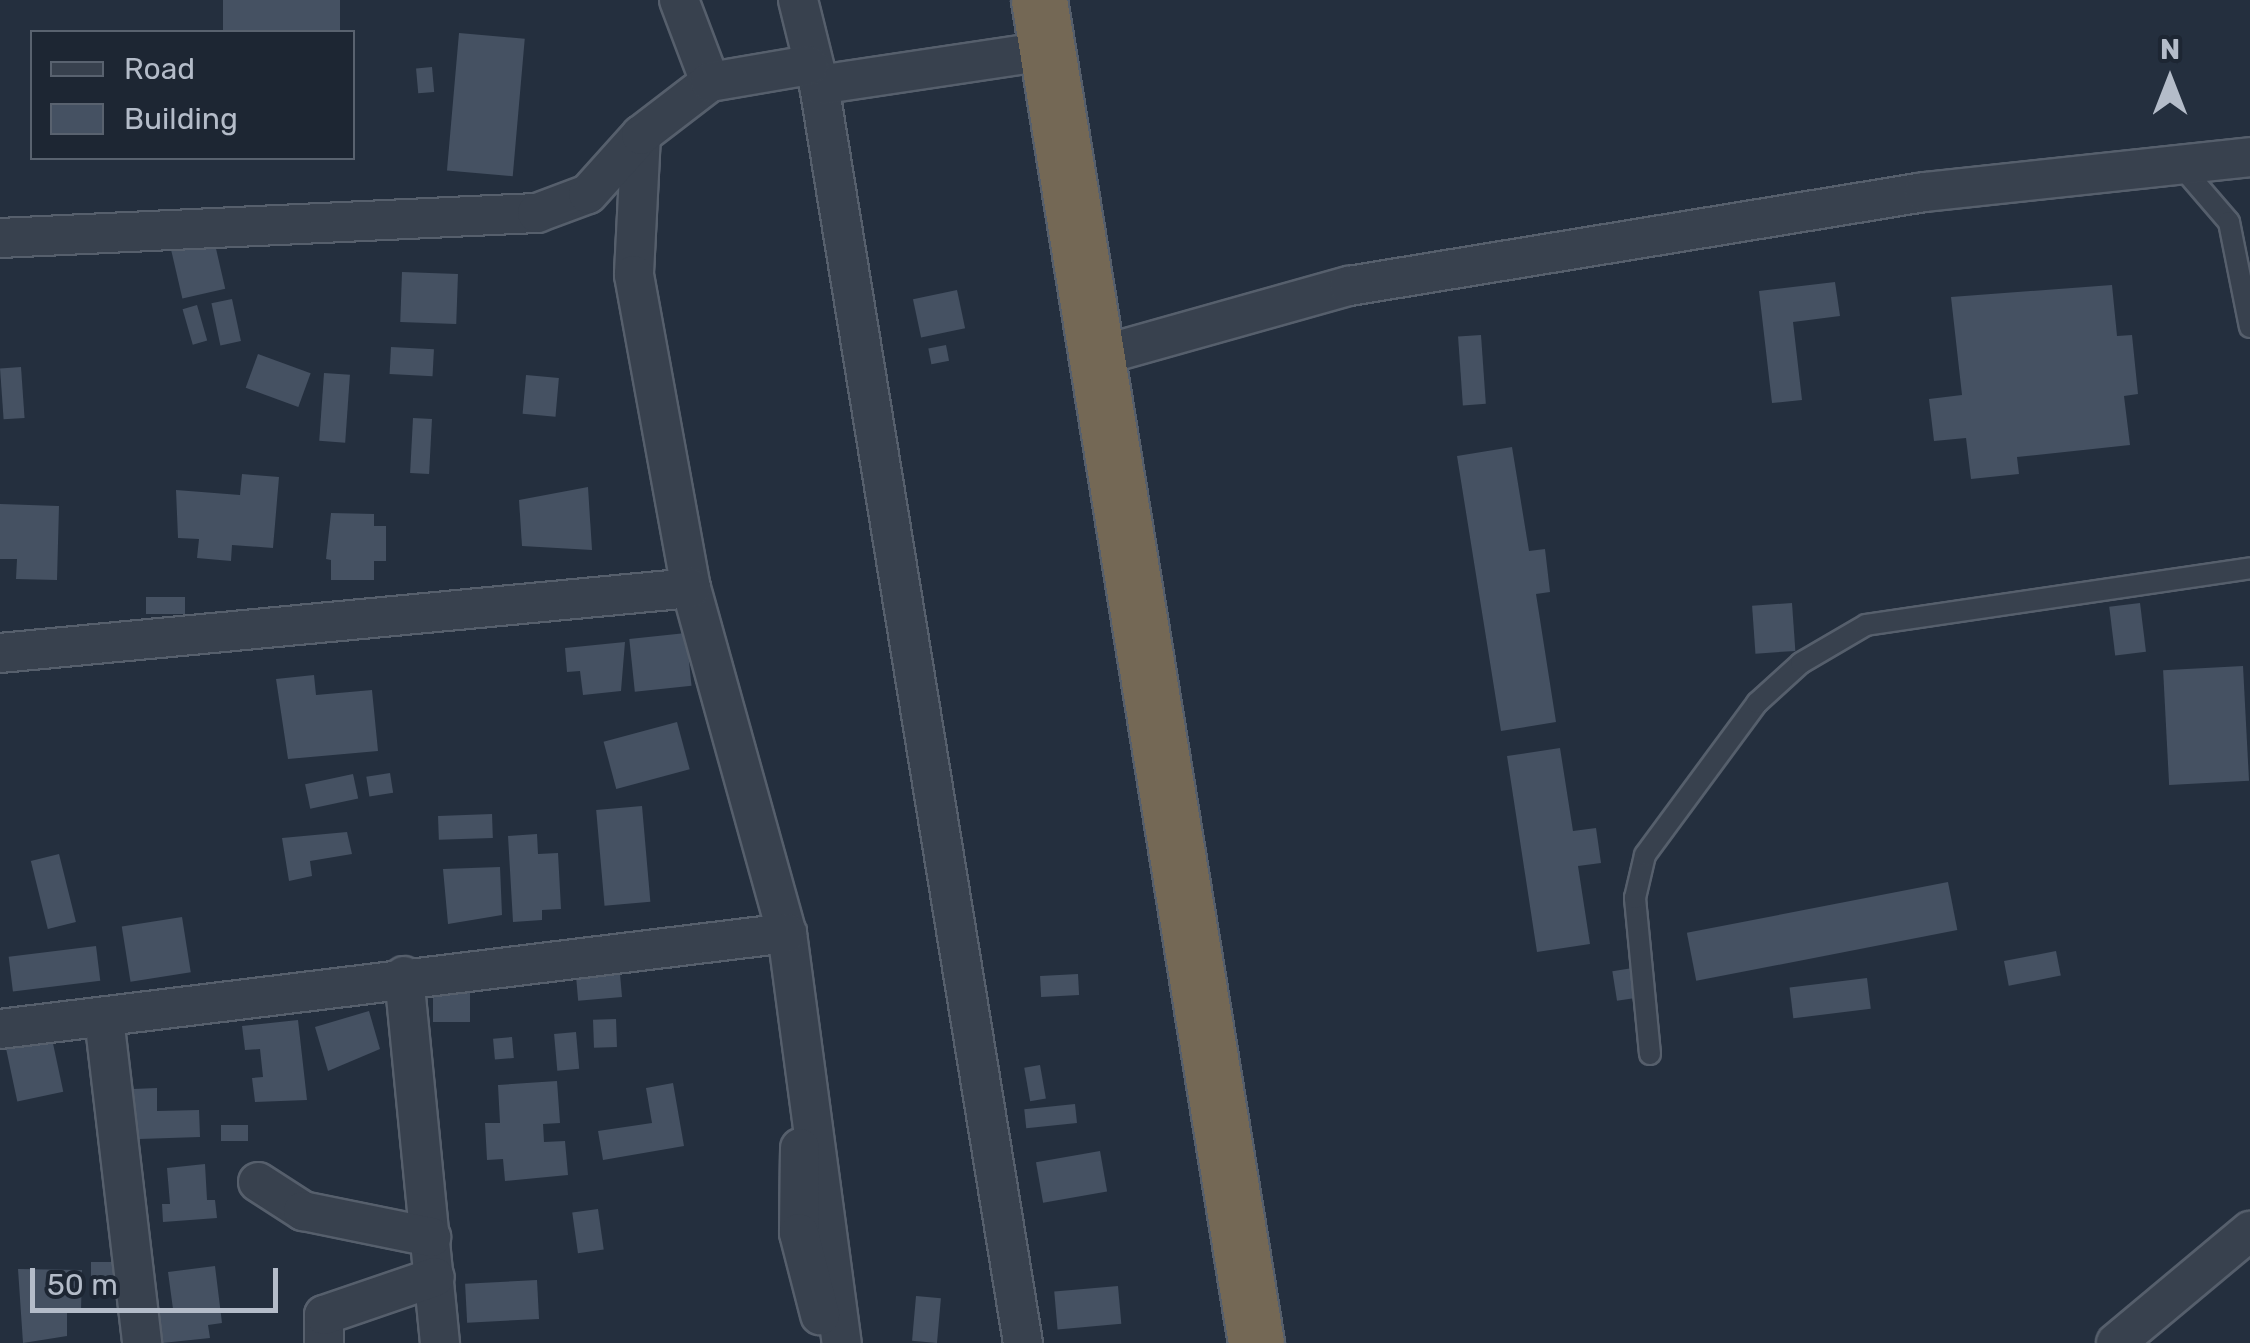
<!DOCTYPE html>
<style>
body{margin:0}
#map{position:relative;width:2250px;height:1343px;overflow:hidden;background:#242f3e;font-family:Rubik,sans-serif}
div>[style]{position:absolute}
.building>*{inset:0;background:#455162;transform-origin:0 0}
.roads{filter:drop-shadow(2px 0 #565f6c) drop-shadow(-2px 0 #565f6c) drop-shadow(0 2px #565f6c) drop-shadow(0 -2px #565f6c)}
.lane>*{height:20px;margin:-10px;padding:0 10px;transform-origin:10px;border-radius:10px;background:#38414e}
.street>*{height:38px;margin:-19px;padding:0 19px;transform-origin:19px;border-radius:19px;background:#38414e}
.highway>*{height:55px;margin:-27.5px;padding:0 27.5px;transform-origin:27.5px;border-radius:27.5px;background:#746855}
span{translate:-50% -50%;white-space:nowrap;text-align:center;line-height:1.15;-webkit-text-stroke:8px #1d2633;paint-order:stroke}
.legend{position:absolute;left:30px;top:30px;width:325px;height:130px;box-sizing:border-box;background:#1d2633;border:2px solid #59626f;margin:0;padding:12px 18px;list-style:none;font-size:30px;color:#b4bcc9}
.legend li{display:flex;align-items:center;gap:20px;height:50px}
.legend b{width:50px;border:2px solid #59626f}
.north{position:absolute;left:2120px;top:30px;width:100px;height:100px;-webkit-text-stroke:8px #1d2633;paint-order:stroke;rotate:0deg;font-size:28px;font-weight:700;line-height:40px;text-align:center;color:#b4bcc9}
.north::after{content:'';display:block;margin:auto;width:35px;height:45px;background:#b4bcc9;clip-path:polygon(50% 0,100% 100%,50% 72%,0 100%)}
.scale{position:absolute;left:30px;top:1268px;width:248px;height:45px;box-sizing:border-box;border:5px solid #b4bcc9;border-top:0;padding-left:12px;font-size:30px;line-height:35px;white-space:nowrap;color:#b4bcc9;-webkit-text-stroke:8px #1d2633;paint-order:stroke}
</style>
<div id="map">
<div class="building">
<div style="left:223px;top:0;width:117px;height:32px"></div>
<div style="left:459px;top:33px;width:66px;height:138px;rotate:5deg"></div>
<div style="left:432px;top:67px;width:25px;height:16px;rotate:85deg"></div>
<div style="left:214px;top:240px;width:50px;height:44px;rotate:77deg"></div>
<div style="left:402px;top:272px;width:56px;height:50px;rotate:2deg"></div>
<div style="clip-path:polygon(1835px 282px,1840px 316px,1793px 322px,1802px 400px,1772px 403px,1759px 291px)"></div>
<div style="clip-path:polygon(2112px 285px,2117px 336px,2132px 335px,2138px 394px,2124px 396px,2130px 445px,2017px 457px,2019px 474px,1971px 479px,1966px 438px,1934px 441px,1929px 399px,1962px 395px,1951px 297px)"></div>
<div style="left:957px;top:290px;width:39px;height:45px;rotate:78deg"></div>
<div style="left:232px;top:299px;width:43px;height:21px;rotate:78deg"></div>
<div style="left:197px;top:305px;width:37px;height:15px;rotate:74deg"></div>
<div style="left:1481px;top:335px;width:69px;height:23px;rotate:86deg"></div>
<div style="left:946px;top:345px;width:16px;height:18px;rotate:79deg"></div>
<div style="left:391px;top:347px;width:43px;height:27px;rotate:3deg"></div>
<div style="left:258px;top:354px;width:56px;height:36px;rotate:20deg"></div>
<div style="left:21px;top:367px;width:51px;height:21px;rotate:86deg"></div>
<div style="left:324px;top:373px;width:26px;height:68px;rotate:4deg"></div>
<div style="left:526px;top:375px;width:33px;height:39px;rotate:5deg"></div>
<div style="left:413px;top:418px;width:19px;height:55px;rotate:3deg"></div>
<div style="clip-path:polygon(1512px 447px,1529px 551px,1545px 549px,1550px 592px,1536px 594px,1556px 722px,1501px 731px,1457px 456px)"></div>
<div style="clip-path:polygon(242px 474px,279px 477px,273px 548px,232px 545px,231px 561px,197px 558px,199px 539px,178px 538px,176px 490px,240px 495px)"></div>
<div style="clip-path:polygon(588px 487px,592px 550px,522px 546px,519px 500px)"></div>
<div style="clip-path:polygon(0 504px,59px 506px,57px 580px,16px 579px,17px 559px,0 559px)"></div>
<div style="clip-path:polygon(331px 513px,374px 514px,374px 526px,386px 526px,386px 561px,374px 561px,374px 580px,331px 580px,331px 560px,326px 559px)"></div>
<div style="left:146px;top:597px;width:39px;height:17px"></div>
<div style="left:1792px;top:603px;width:48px;height:40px;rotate:86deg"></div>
<div style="left:2140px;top:603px;width:49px;height:31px;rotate:83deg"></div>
<div style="left:686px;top:633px;width:53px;height:57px;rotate:84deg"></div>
<div style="clip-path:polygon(625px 642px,621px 691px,583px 695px,580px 671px,567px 672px,565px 648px)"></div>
<div style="left:2243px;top:666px;width:115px;height:80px;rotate:87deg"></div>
<div style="clip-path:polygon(314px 675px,316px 695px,372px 690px,378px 751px,288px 759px,276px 679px)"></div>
<div style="left:677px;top:722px;width:49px;height:76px;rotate:75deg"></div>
<div style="clip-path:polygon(1560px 748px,1573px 831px,1596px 828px,1601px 863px,1578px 866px,1590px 944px,1537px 952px,1507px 756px)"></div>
<div style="left:390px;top:773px;width:20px;height:24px;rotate:81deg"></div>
<div style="left:353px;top:774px;width:25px;height:49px;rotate:78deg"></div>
<div style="left:642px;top:806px;width:96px;height:46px;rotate:85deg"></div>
<div style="left:492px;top:814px;width:24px;height:54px;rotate:88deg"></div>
<div style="clip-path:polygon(347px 832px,352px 854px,310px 861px,312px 876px,289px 881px,282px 838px)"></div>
<div style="clip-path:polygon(537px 834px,538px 854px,558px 853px,561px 909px,542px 910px,542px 920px,513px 922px,508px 836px)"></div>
<div style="left:59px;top:854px;width:70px;height:29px;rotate:76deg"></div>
<div style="clip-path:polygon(500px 867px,502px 915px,448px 924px,443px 869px)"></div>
<div style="left:1948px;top:882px;width:49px;height:266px;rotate:79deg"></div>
<div style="left:182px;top:917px;width:56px;height:61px;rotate:81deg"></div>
<div style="left:96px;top:946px;width:35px;height:88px;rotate:83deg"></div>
<div style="left:2056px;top:951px;width:25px;height:53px;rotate:79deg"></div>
<div style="left:1639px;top:967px;width:30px;height:27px;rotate:81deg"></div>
<div style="left:620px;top:974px;width:23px;height:44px;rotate:85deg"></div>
<div style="left:1078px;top:974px;width:21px;height:38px;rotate:87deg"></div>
<div style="left:1867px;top:978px;width:31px;height:78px;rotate:83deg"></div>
<div style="left:433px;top:991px;width:37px;height:31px"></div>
<div style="clip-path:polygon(369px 1011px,380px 1049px,328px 1071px,315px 1027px)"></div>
<div style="left:616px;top:1019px;width:28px;height:23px;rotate:88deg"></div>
<div style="clip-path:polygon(298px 1020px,307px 1100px,255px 1102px,252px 1078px,263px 1077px,260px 1049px,245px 1050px,242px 1026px)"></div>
<div style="left:576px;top:1032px;width:37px;height:22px;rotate:85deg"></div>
<div style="left:51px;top:1034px;width:59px;height:47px;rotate:78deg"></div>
<div style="left:512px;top:1037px;width:21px;height:19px;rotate:85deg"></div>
<div style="left:1040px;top:1065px;width:34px;height:16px;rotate:80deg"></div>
<div style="clip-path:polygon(557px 1081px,560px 1123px,543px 1124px,544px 1142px,565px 1141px,568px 1175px,505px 1181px,503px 1159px,487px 1160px,485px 1123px,500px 1123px,498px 1085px)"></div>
<div style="clip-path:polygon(673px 1083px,684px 1146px,603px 1160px,598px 1131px,652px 1123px,646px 1088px)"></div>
<div style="clip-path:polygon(157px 1088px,157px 1111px,199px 1110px,200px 1137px,139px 1139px,133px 1089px)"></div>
<div style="left:1075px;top:1104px;width:19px;height:51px;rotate:84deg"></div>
<div style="left:221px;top:1125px;width:27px;height:16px"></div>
<div style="left:1100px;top:1151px;width:41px;height:65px;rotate:80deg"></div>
<div style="clip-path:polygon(205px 1164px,207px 1200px,215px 1200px,217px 1218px,163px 1222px,162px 1204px,170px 1204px,167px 1168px)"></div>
<div style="left:598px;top:1209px;width:41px;height:26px;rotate:82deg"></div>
<div style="left:121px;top:1262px;width:23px;height:30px;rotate:90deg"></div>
<div style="clip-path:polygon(215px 1266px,222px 1323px,208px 1325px,210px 1338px,162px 1343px,157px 1312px,173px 1309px,168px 1272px)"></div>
<div style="clip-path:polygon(18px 1269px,82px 1270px,81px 1311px,67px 1311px,67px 1336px,23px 1343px)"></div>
<div style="left:537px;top:1280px;width:39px;height:72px;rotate:87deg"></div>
<div style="left:1118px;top:1286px;width:38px;height:64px;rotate:85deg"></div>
<div style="left:916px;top:1296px;width:25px;height:45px;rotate:5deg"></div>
</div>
<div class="roads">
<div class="lane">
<div style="left:2180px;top:165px;width:75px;rotate:49.3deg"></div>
<div style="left:2229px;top:222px;width:107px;rotate:78.7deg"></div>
<div style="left:1650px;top:1054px;width:157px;rotate:-95.5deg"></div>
<div style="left:1635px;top:898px;width:44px;rotate:-76.9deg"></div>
<div style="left:1645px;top:855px;width:189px;rotate:-53.6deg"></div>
<div style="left:1757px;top:703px;width:59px;rotate:-42.3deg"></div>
<div style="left:1801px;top:663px;width:75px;rotate:-30.3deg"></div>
<div style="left:1866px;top:625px;width:388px;rotate:-8.4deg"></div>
</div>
<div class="street">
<div style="left:679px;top:0;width:88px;rotate:69.3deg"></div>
<div style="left:798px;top:0;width:88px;rotate:76.1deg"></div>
<div style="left:819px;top:85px;width:1274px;rotate:80.79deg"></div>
<div style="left:819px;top:85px;width:231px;rotate:-8.5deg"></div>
<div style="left:641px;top:135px;width:140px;rotate:92.9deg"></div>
<div style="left:634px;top:275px;width:318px;rotate:79.7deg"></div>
<div style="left:691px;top:588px;width:358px;rotate:74.5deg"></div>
<div style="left:787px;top:933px;width:414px;rotate:82.4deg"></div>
<div style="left:0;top:238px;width:538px;rotate:-2.67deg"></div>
<div style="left:537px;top:213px;width:54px;rotate:-20.4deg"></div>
<div style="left:588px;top:194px;width:79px;rotate:-48.1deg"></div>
<div style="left:641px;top:135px;width:87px;rotate:-37.5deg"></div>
<div style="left:710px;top:82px;width:100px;rotate:-9.7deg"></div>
<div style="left:1092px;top:358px;width:267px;rotate:-15.7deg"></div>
<div style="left:1349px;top:286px;width:583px;rotate:-9.28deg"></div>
<div style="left:1924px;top:192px;width:328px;rotate:-6.1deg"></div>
<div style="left:0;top:653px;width:694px;rotate:-5.37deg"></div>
<div style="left:404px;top:976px;width:369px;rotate:84.4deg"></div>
<div style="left:104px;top:1018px;width:327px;rotate:83.3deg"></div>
<div style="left:0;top:1029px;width:793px;rotate:-6.95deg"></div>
<div style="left:800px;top:1148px;width:85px;rotate:90.7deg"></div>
<div style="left:799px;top:1233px;width:85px;rotate:75.6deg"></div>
<div style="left:258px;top:1182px;width:54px;rotate:32.8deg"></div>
<div style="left:303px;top:1211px;width:131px;rotate:11.5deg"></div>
<div style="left:324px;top:1343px;width:28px;rotate:-90deg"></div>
<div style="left:324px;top:1315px;width:117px;rotate:-18.9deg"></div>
<div style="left:2116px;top:1343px;width:175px;rotate:-39.9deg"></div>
</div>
<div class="highway">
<div style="left:1039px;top:0;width:1360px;rotate:80.82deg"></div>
</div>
</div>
<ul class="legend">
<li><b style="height:12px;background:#38414e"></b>Road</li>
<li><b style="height:28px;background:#455162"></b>Building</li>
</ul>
<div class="north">N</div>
<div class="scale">50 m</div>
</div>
